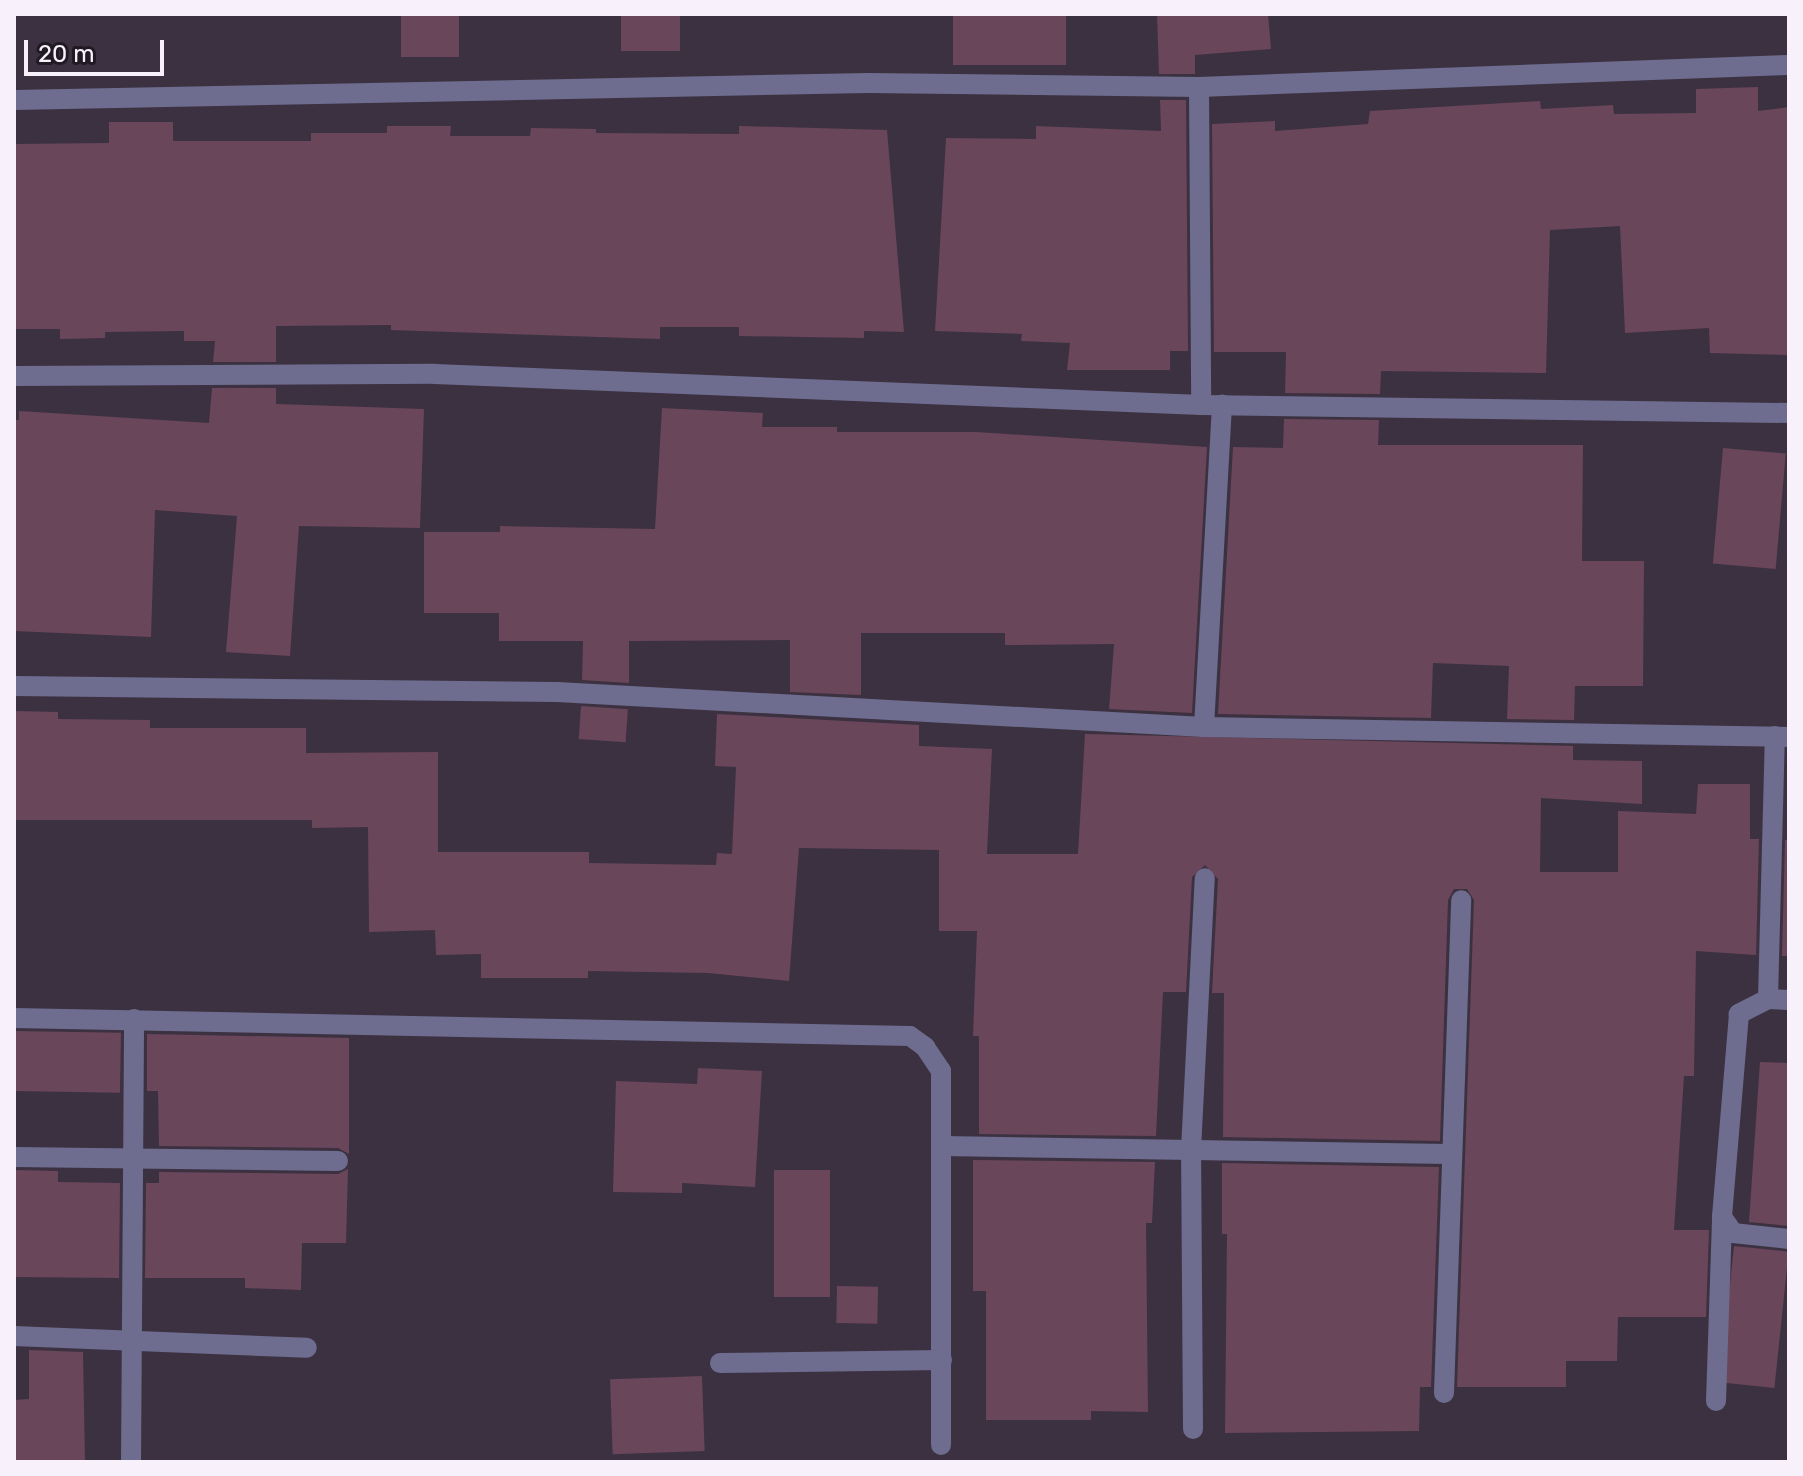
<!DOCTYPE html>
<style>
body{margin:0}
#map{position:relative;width:1803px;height:1476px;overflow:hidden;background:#3c3141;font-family:Rubik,sans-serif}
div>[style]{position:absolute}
.building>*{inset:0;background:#6a465a;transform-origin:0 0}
.lane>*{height:20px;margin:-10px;padding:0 10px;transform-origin:10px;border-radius:10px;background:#6e6d8f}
.street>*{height:20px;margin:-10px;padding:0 10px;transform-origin:10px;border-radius:10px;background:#6e6d8f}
span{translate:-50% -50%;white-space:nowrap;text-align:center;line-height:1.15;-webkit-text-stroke:6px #201b22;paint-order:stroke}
.frame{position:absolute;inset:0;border:16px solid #f8f1fb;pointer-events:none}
.scale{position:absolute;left:24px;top:40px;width:140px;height:36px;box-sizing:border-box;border:4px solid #f8f1fb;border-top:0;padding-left:10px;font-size:24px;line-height:28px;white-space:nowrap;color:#f8f1fb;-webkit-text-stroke:6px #201b22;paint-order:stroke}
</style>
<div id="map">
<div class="building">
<div style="left:401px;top:14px;width:58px;height:43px"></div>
<div style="left:621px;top:14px;width:59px;height:37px"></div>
<div style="left:953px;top:14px;width:113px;height:51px"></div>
<div style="clip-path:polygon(1157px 14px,1268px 14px,1271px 49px,1195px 55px,1195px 74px,1159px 74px)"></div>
<div style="clip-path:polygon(1758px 87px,1758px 111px,1789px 107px,1789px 355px,1710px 353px,1709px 328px,1625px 333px,1620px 226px,1550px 230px,1546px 373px,1381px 371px,1380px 394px,1285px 393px,1286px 352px,1214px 352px,1212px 124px,1275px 121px,1275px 131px,1368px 124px,1370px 111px,1540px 101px,1541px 109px,1613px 105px,1614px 114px,1696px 113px,1696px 89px)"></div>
<div style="clip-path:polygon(1160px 100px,1186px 100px,1188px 351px,1170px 351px,1170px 370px,1067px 370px,1070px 343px,1021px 341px,1022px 334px,935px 331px,946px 138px,1036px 139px,1036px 126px,1161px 131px)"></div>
<div style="clip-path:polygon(109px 122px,173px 122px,173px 141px,311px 141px,311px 133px,387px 133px,387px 126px,451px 126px,450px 136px,530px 136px,531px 128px,596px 129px,596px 133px,739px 134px,739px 126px,887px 130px,904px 332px,864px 331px,864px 338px,739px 336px,739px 327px,660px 327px,660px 339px,391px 330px,391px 325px,276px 326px,276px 362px,213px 362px,215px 341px,184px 341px,184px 331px,105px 332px,105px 338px,60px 339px,60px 329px,14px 329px,14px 144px,109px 143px)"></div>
<div style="clip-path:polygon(212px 388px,276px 388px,276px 404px,424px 409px,420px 528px,299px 526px,290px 656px,226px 652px,237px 516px,155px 510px,151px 637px,14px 631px,14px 420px,19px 420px,19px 411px,209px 423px)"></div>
<div style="clip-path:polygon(662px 408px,763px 413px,762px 427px,837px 427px,837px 432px,976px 432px,1207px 447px,1192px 713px,1109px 709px,1114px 644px,1005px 645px,1005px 633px,861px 633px,861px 695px,790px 692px,790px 640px,629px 641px,629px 683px,582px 680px,583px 641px,499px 641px,499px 613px,424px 613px,424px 532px,500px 532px,500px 526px,655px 529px)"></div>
<div style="clip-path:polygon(1284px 419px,1379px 420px,1378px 445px,1583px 445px,1582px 561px,1644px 561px,1643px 686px,1575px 686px,1574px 720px,1507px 719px,1509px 666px,1433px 663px,1431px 718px,1218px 714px,1233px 447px,1283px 448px)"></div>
<div style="left:1723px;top:448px;width:63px;height:116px;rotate:5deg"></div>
<div style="left:581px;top:706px;width:47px;height:33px;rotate:4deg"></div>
<div style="clip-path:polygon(14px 711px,58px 712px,58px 719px,150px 720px,150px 728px,306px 728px,306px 753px,438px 752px,438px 852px,589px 852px,589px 863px,716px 865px,717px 853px,732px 854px,736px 767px,715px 766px,717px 714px,919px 725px,919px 746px,992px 749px,987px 854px,1078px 854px,1085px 734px,1573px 746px,1573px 760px,1642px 761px,1642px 804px,1541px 798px,1540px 872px,1618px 872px,1618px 811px,1696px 814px,1698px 784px,1750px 784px,1750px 839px,1759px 839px,1756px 955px,1696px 951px,1694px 1076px,1684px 1076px,1674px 1230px,1709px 1230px,1706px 1317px,1618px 1317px,1617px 1361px,1566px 1361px,1566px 1387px,1457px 1387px,1474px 900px,1467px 889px,1454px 889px,1448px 900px,1440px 1141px,1223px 1137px,1224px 993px,1212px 993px,1218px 879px,1205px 865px,1192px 877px,1186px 992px,1163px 992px,1156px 1136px,979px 1134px,979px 1036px,973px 1036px,977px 931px,939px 931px,939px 850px,799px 848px,789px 981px,708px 973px,588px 971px,588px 978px,481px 978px,481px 954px,436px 955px,435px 930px,369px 932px,368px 827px,312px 828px,312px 820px,14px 820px)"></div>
<div style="clip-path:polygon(1785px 840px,1789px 840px,1789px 956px,1782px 956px)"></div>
<div style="left:14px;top:1031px;width:107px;height:60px;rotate:1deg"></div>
<div style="clip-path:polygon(147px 1034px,349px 1038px,349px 1154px,338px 1148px,159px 1146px,158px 1091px,147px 1091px)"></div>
<div style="clip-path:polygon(1760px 1062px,1789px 1063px,1789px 1226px,1749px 1222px)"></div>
<div style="clip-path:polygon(698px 1068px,762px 1071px,755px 1187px,682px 1183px,682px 1193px,613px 1192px,616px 1081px,697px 1084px)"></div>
<div style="clip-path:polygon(973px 1160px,1155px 1162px,1152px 1223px,1146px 1223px,1148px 1412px,1091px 1411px,1091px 1420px,986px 1420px,986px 1291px,973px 1291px)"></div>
<div style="clip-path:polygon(1222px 1163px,1439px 1167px,1431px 1387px,1420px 1387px,1419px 1431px,1225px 1433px,1227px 1234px,1222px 1234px)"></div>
<div style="clip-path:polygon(348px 1169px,346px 1243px,302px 1243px,301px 1290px,245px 1288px,245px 1278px,145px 1278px,146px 1183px,159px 1183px,159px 1172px,338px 1174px)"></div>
<div style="clip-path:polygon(14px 1170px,58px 1171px,58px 1182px,120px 1183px,119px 1278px,14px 1277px)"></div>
<div style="left:830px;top:1170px;width:127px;height:56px;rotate:90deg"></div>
<div style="left:1734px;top:1246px;width:55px;height:137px;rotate:6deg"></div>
<div style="left:837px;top:1286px;width:41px;height:37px;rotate:1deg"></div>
<div style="clip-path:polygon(29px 1350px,83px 1352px,85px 1462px,14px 1462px,14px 1400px,29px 1399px)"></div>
<div style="left:702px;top:1376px;width:75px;height:92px;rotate:88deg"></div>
</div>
<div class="lane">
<div style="left:720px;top:1363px;width:222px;rotate:-0.8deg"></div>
<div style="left:1716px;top:1401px;width:184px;rotate:-88.1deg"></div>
</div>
<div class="street">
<div style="left:1199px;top:87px;width:318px;rotate:89.6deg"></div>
<div style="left:1201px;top:405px;width:588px;rotate:0.78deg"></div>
<div style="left:14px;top:100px;width:854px;rotate:-1.14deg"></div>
<div style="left:868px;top:83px;width:331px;rotate:0.7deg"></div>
<div style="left:1199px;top:87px;width:590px;rotate:-2.14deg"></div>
<div style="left:14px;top:376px;width:421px;rotate:-0.3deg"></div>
<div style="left:435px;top:374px;width:767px;rotate:2.32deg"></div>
<div style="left:14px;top:686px;width:543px;rotate:0.63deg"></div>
<div style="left:557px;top:692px;width:648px;rotate:3.1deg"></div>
<div style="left:1204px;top:727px;width:585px;rotate:0.98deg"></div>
<div style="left:1204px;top:727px;width:323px;rotate:-86.8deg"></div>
<div style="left:1768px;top:999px;width:263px;rotate:-88.5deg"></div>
<div style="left:1789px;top:1000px;width:21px;rotate:-177deg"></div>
<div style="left:1768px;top:999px;width:33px;rotate:153deg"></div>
<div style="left:1739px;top:1014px;width:204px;rotate:94.8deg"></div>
<div style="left:1722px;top:1217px;width:19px;rotate:55deg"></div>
<div style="left:1733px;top:1233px;width:56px;rotate:6.1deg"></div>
<div style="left:14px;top:1018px;width:896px;rotate:1.15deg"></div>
<div style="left:910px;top:1036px;width:19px;rotate:36deg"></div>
<div style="left:925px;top:1047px;width:29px;rotate:56deg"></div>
<div style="left:941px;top:1071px;width:374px;rotate:90deg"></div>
<div style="left:942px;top:1146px;width:507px;rotate:0.9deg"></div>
<div style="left:14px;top:1157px;width:324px;rotate:0.7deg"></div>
<div style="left:14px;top:1336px;width:293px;rotate:2.3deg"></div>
<div style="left:1444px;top:1393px;width:493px;rotate:-88deg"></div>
<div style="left:1193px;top:1429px;width:279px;rotate:-90.4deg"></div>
<div style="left:1191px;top:1150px;width:272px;rotate:-87.1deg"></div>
<div style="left:131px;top:1462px;width:443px;rotate:-89.6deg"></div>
</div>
<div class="frame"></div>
<div class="scale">20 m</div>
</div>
